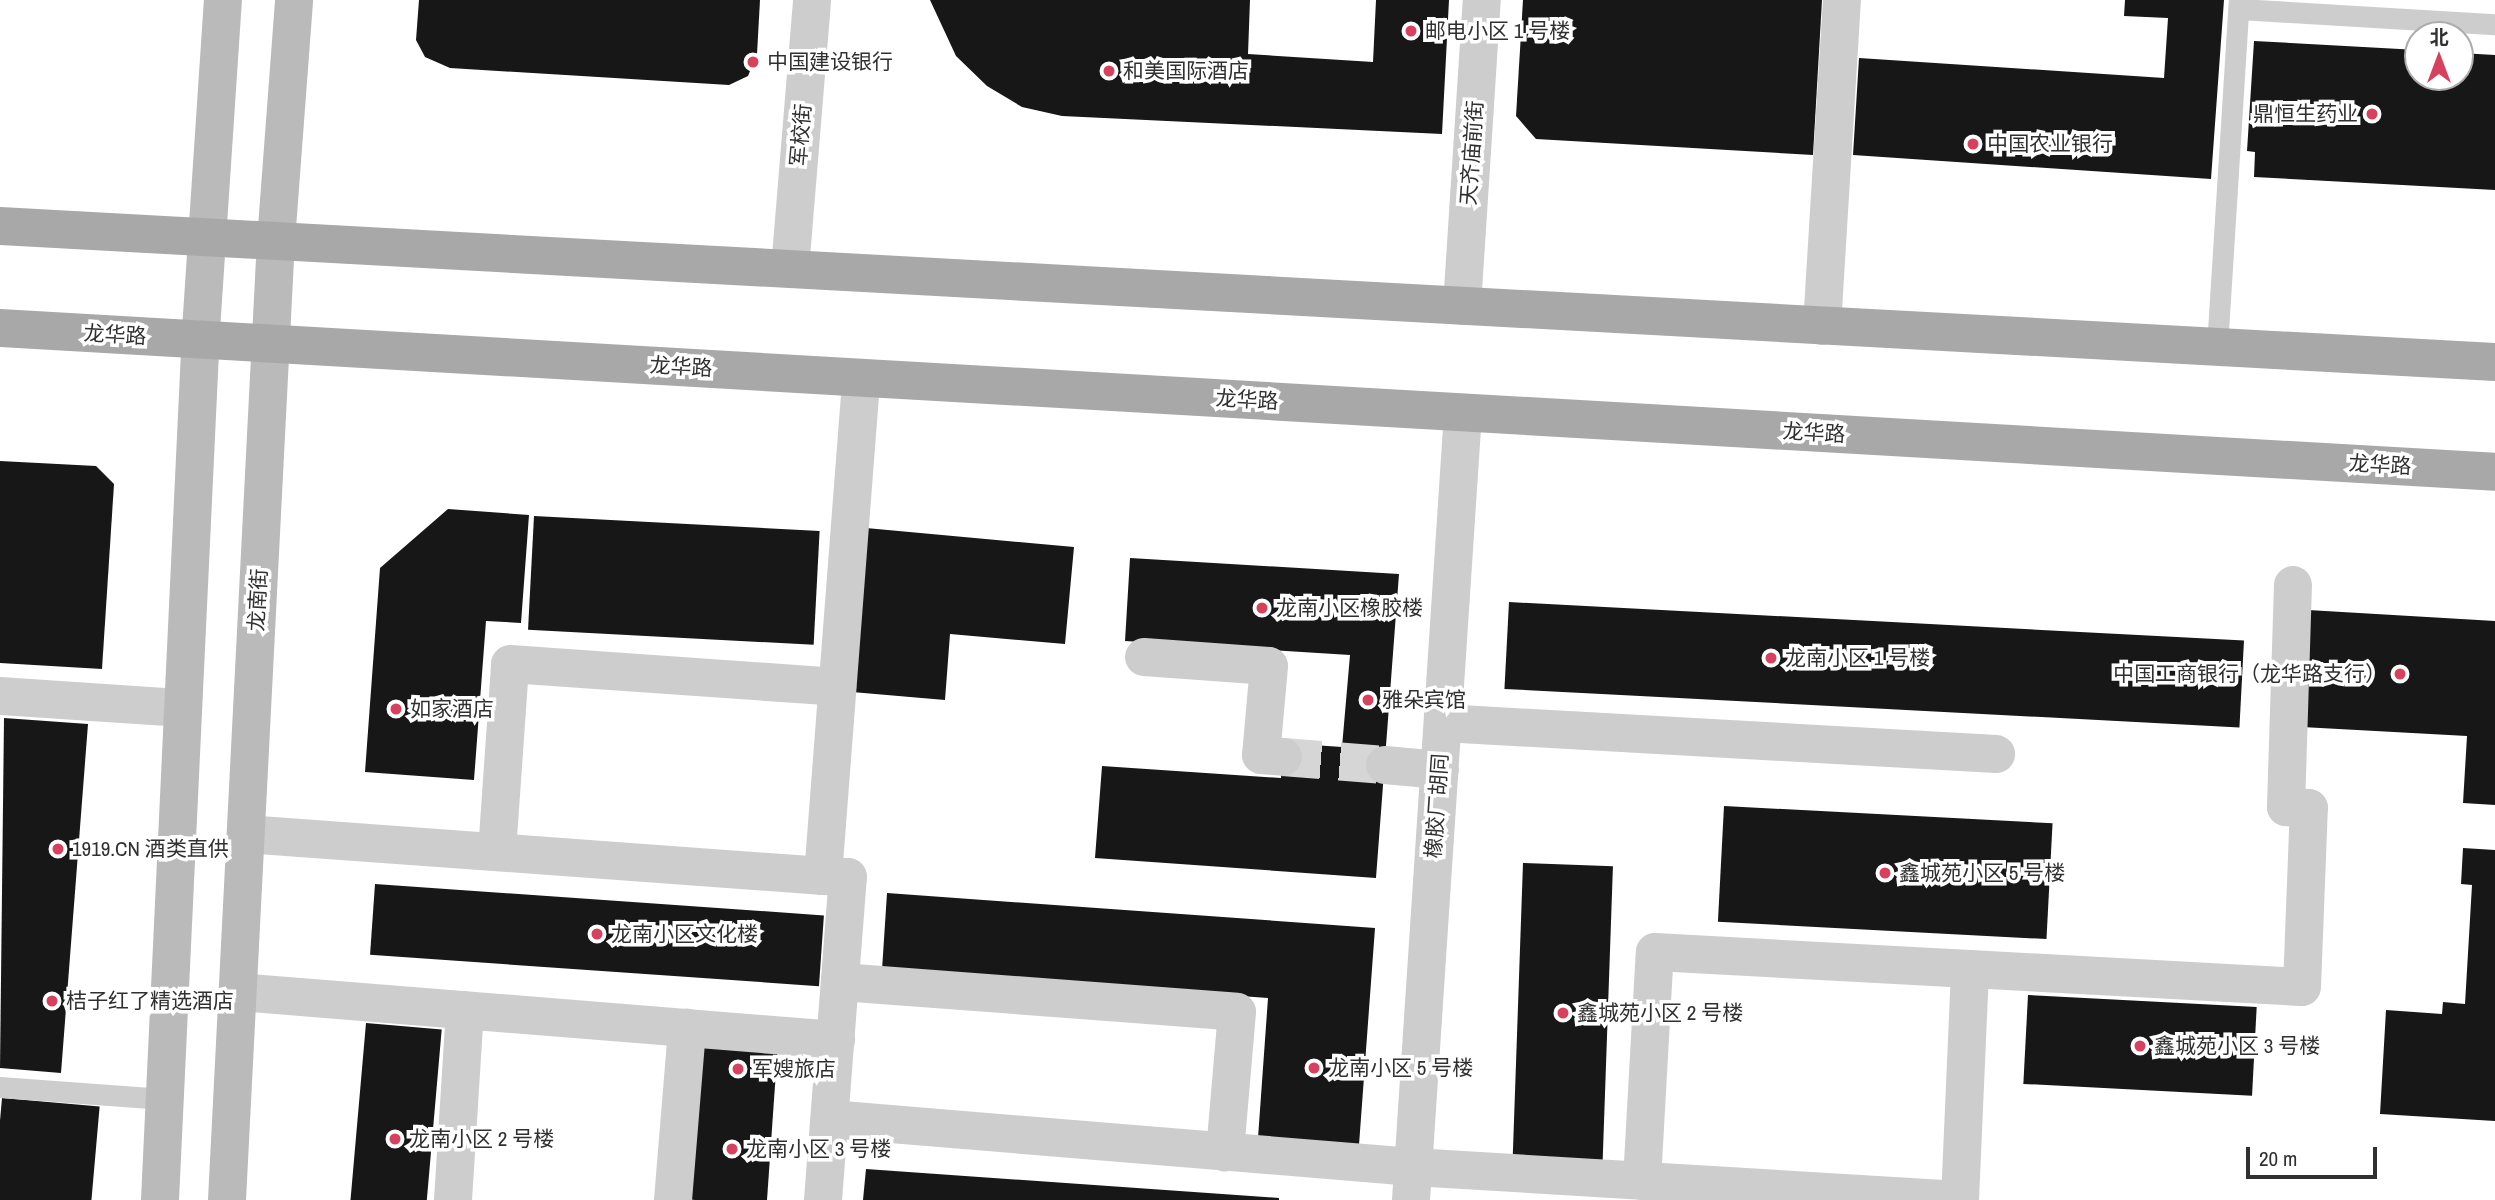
<!DOCTYPE html>
<meta charset="utf-8">
<style>
body{margin:0}
#map{position:relative;width:2495px;height:1200px;overflow:hidden;background:#fff;font-family:"Archivo Narrow","Noto Sans SC",sans-serif}
div>[style]{position:absolute}
.building>*{inset:0;background:#171717;transform-origin:0 0}
.street-tunnel>*{height:38px;margin-top:-19px;transform-origin:0;background:repeating-linear-gradient(90deg,#d6d6d6 0 38px,transparent 0 57px)}
.lane>*{height:21px;margin:-10.5px;padding:0 10.5px;transform-origin:10.5px;border-radius:10.5px;background:#cdcdcd}
.street>*{height:38px;margin:-19px;padding:0 19px;transform-origin:19px;border-radius:19px;background:#cdcdcd}
.secondary>*{height:38px;margin:-19px;padding:0 19px;transform-origin:19px;border-radius:19px;background:#bababa}
.primary>*{height:38px;margin:-19px;padding:0 19px;transform-origin:19px;border-radius:19px;background:#a8a8a8}
.dots>*{width:19px;height:19px;translate:-50% -50%;box-sizing:border-box;border:4px solid #fff;border-radius:50%}
span{translate:-50% -50%;white-space:nowrap;text-align:center;line-height:1.15;-webkit-text-stroke:7px #fff;paint-order:stroke}
.poi-label{font-size:21px;color:#303030}
.left{translate:0 -50%;text-align:left}
.right{translate:-100% -50%;text-align:right}
.street-label{font-size:21px;color:#303030}
.north{position:absolute;left:2404px;top:21px;width:70px;height:70px;box-sizing:border-box;background:#fff;border:2px solid #acacac;border-radius:50%;rotate:0deg;font-size:19px;font-weight:700;line-height:28px;text-align:center;color:#303030}
.north::after{content:'';display:block;margin:auto;width:24px;height:32px;background:#d7415d;clip-path:polygon(50% 0,100% 100%,50% 72%,0 100%)}
.scale{position:absolute;left:2246px;top:1147px;width:131px;height:32px;box-sizing:border-box;border:4px solid #303030;border-top:0;padding-left:9px;font-size:21px;line-height:24px;white-space:nowrap;color:#303030;-webkit-text-stroke:5px #fff;paint-order:stroke}
</style>
<div id="map">
<div class="building">
<div style="clip-path:polygon(419px 0,760px 0,757px 54px,748px 76px,729px 85px,450px 68px,425px 57px,416px 40px)"></div>
<div style="clip-path:polygon(930px 0,1250px 0,1248px 54px,1373px 62px,1376px 0,1449px 0,1442px 134px,1062px 116px,1022px 107px,987px 86px,956px 56px)"></div>
<div style="clip-path:polygon(1523px 0,1822px 0,1813px 155px,1536px 139px,1516px 116px)"></div>
<div style="clip-path:polygon(2125px 0,2224px 0,2211px 179px,1853px 155px,1859px 58px,2164px 78px,2168px 18px,2124px 16px)"></div>
<div style="clip-path:polygon(2254px 41px,2418px 50px,2418px 77px,2460px 77px,2460px 53px,2495px 55px,2495px 190px,2254px 177px,2255px 152px,2247px 151px)"></div>
<div style="clip-path:polygon(0 461px,96px 466px,114px 484px,102px 669px,0 663px)"></div>
<div style="clip-path:polygon(448px 509px,529px 515px,521px 623px,486px 621px,474px 780px,365px 772px,380px 568px)"></div>
<div style="left:534px;top:516px;width:286px;height:114px;rotate:3deg"></div>
<div style="clip-path:polygon(866px 528px,1074px 547px,1065px 644px,950px 634px,945px 700px,852px 692px)"></div>
<div style="clip-path:polygon(1130px 558px,1399px 574px,1376px 878px,1095px 858px,1102px 766px,1281px 778px,1284px 743px,1342px 747px,1350px 655px,1125px 641px)"></div>
<div style="left:1509px;top:602px;width:736px;height:87px;rotate:3deg"></div>
<div style="clip-path:polygon(2308px 610px,2495px 621px,2495px 805px,2463px 803px,2467px 736px,2302px 727px)"></div>
<div style="clip-path:polygon(4px 718px,88px 724px,61px 1073px,0 1068px)"></div>
<div style="left:1724px;top:806px;width:329px;height:116px;rotate:3deg"></div>
<div style="clip-path:polygon(2463px 848px,2495px 850px,2495px 1121px,2380px 1114px,2386px 1010px,2442px 1014px,2443px 1002px,2465px 1004px,2472px 885px,2461px 884px)"></div>
<div style="left:1523px;top:863px;width:90px;height:297px;rotate:2deg"></div>
<div style="left:375px;top:884px;width:450px;height:71px;rotate:4deg"></div>
<div style="clip-path:polygon(887px 893px,1375px 928px,1359px 1145px,1258px 1138px,1268px 998px,882px 970px)"></div>
<div style="left:2028px;top:995px;width:229px;height:89px;rotate:3deg"></div>
<div style="left:366px;top:1023px;width:76px;height:178px;rotate:5deg"></div>
<div style="left:701px;top:1040px;width:77px;height:160px;rotate:4deg"></div>
<div style="left:2px;top:1098px;width:98px;height:102px;rotate:5deg"></div>
<div style="clip-path:polygon(866px 1169px,1279px 1198px,1279px 1200px,863px 1200px)"></div>
</div>
<div class="street-tunnel">
<div style="left:1283px;top:757px;width:102px;rotate:4.5deg"></div>
</div>
<div class="lane">
<div style="left:2239px;top:9px;width:256px;rotate:3.4deg"></div>
<div style="left:2217px;top:347px;width:348px;rotate:-86.4deg"></div>
<div style="left:0;top:1087px;width:164px;rotate:4.2deg"></div>
</div>
<div class="street">
<div style="left:790px;top:269px;width:270px;rotate:-85.3deg"></div>
<div style="left:1462px;top:306px;width:307px;rotate:-86.3deg"></div>
<div style="left:1822px;top:326px;width:327px;rotate:-86.5deg"></div>
<div style="left:1144px;top:657px;width:125px;rotate:4.1deg"></div>
<div style="left:1269px;top:666px;width:89px;rotate:95.1deg"></div>
<div style="left:1261px;top:755px;width:22px;rotate:5deg"></div>
<div style="left:0;top:696px;width:183px;rotate:3.8deg"></div>
<div style="left:1443px;top:723px;width:554px;rotate:3.21deg"></div>
<div style="left:1385px;top:765px;width:55px;rotate:5.2deg"></div>
<div style="left:246px;top:834px;width:579px;rotate:4.16deg"></div>
<div style="left:497px;top:852px;width:188px;rotate:-86deg"></div>
<div style="left:510px;top:664px;width:328px;rotate:4deg"></div>
<div style="left:841px;top:982px;width:397px;rotate:4.3deg"></div>
<div style="left:1237px;top:1012px;width:141px;rotate:94.9deg"></div>
<div style="left:238px;top:992px;width:600px;rotate:4.59deg"></div>
<div style="left:830px;top:1119px;width:585px;rotate:4.71deg"></div>
<div style="left:1413px;top:1167px;width:548px;rotate:3.45deg"></div>
<div style="left:1960px;top:1200px;width:231px;rotate:-87.5deg"></div>
<div style="left:1970px;top:969px;width:332px;rotate:3.1deg"></div>
<div style="left:2302px;top:987px;width:179px;rotate:-87.8deg"></div>
<div style="left:2309px;top:808px;width:23px;rotate:-178deg"></div>
<div style="left:2286px;top:807px;width:222px;rotate:-88.2deg"></div>
<div style="left:1642px;top:1181px;width:229px;rotate:-86.8deg"></div>
<div style="left:1655px;top:952px;width:315px;rotate:3.1deg"></div>
<div style="left:453px;top:1200px;width:190px;rotate:-86.4deg"></div>
<div style="left:673px;top:1200px;width:173px;rotate:-85.3deg"></div>
<div style="left:823px;top:1200px;width:324px;rotate:-85.6deg"></div>
<div style="left:848px;top:877px;width:25px;rotate:-178deg"></div>
<div style="left:823px;top:876px;width:499px;rotate:-85.6deg"></div>
<div style="left:1411px;top:1200px;width:789px;rotate:-86.22deg"></div>
</div>
<div class="secondary">
<div style="left:160px;top:1200px;width:871px;rotate:-87.3deg"></div>
<div style="left:201px;top:330px;width:331px;rotate:-86.2deg"></div>
<div style="left:227px;top:1200px;width:960px;rotate:-87.08deg"></div>
<div style="left:276px;top:241px;width:242px;rotate:-85.7deg"></div>
</div>
<div class="primary">
<div style="left:0;top:226px;width:2499px;rotate:3.12deg"></div>
<div style="left:0;top:328px;width:2499px;rotate:3.3deg"></div>
</div>
<div class="dots">
<div style="left:1411px;top:31px;background:#d7415d"></div>
<div style="left:753px;top:62px;background:#d7415d"></div>
<div style="left:1109px;top:71px;background:#d7415d"></div>
<div style="left:2372px;top:114px;background:#d7415d"></div>
<div style="left:1973px;top:144px;background:#d7415d"></div>
<div style="left:1262px;top:608px;background:#d7415d"></div>
<div style="left:1771px;top:658px;background:#d7415d"></div>
<div style="left:2400px;top:674px;background:#d7415d"></div>
<div style="left:1368px;top:700px;background:#d7415d"></div>
<div style="left:396px;top:709px;background:#d7415d"></div>
<div style="left:58px;top:849px;background:#d7415d"></div>
<div style="left:1885px;top:873px;background:#d7415d"></div>
<div style="left:597px;top:934px;background:#d7415d"></div>
<div style="left:52px;top:1001px;background:#d7415d"></div>
<div style="left:1563px;top:1013px;background:#d7415d"></div>
<div style="left:2140px;top:1046px;background:#d7415d"></div>
<div style="left:1314px;top:1068px;background:#d7415d"></div>
<div style="left:738px;top:1069px;background:#d7415d"></div>
<div style="left:395px;top:1139px;background:#d7415d"></div>
<div style="left:732px;top:1149px;background:#d7415d"></div>
</div>
<div class="poi-label">
<span class="left" style="left:1425px;top:31px">邮电小区 1 号楼</span>
<span class="left" style="left:767px;top:62px">中国建设银行</span>
<span class="left" style="left:1123px;top:71px">和美国际酒店</span>
<span class="right" style="left:2358px;top:114px">鼎恒生药业</span>
<span class="left" style="left:1987px;top:144px">中国农业银行</span>
<span class="left" style="left:1276px;top:608px">龙南小区橡胶楼</span>
<span class="left" style="left:1785px;top:658px">龙南小区 1 号楼</span>
<span class="right" style="left:2386px;top:674px">中国工商银行（龙华路支行）</span>
<span class="left" style="left:1382px;top:700px">雅朵宾馆</span>
<span class="left" style="left:410px;top:709px">如家酒店</span>
<span class="left" style="left:72px;top:849px">1919.CN 酒类直供</span>
<span class="left" style="left:1899px;top:873px">鑫城苑小区 5 号楼</span>
<span class="left" style="left:611px;top:934px">龙南小区文化楼</span>
<span class="left" style="left:66px;top:1001px">桔子红了精选酒店</span>
<span class="left" style="left:1577px;top:1013px">鑫城苑小区 2 号楼</span>
<span class="left" style="left:2154px;top:1046px">鑫城苑小区 3 号楼</span>
<span class="left" style="left:1328px;top:1068px">龙南小区 5 号楼</span>
<span class="left" style="left:752px;top:1069px">军嫂旅店</span>
<span class="left" style="left:409px;top:1139px">龙南小区 2 号楼</span>
<span class="left" style="left:746px;top:1149px">龙南小区 3 号楼</span>
</div>
<div class="street-label">
<span style="left:801px;top:135px;rotate:-85deg">军校街</span>
<span style="left:1472px;top:153px;rotate:-86deg">天齐庙前街</span>
<span style="left:115px;top:335px;rotate:3deg">龙华路</span>
<span style="left:681px;top:367px;rotate:3deg">龙华路</span>
<span style="left:1247px;top:400px;rotate:3deg">龙华路</span>
<span style="left:1814px;top:433px;rotate:3deg">龙华路</span>
<span style="left:2380px;top:465px;rotate:3deg">龙华路</span>
<span style="left:258px;top:600px;rotate:-87deg">龙南街</span>
<span style="left:1437px;top:806px;rotate:-86deg">橡胶厂胡同</span>
</div>
<div class="north">北</div>
<div class="scale">20 m</div>
</div>
